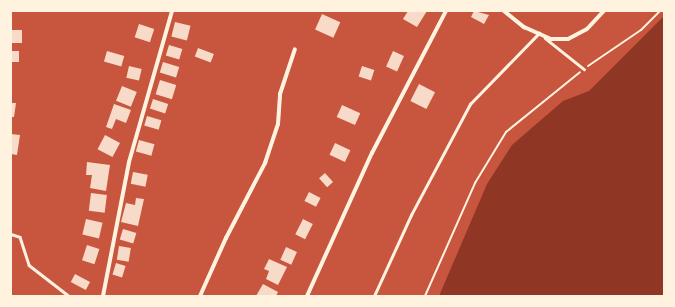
<!DOCTYPE html>
<style>
body{margin:0}
#map{position:relative;width:675px;height:307px;overflow:hidden;background:#c8553d;font-family:"DM Sans",sans-serif}
div>[style]{position:absolute}
.water>*{inset:0;background:#8f3625}
.building>*{inset:0;background:#f7dbc8;transform-origin:0 0}
.path>*{height:2px;margin:-1px;padding:0 1px;transform-origin:1px;border-radius:1px;background:#fff3e0}
.service>*{height:2.5px;margin:-1.25px;padding:0 1.25px;transform-origin:1.25px;border-radius:1.25px;background:#fff3e0}
.minor>*{height:4px;margin:-2px;padding:0 2px;transform-origin:2px;border-radius:2px;background:#fff3e0}
span{translate:-50% -50%;white-space:nowrap;text-align:center;line-height:1.15;-webkit-text-stroke:3px #fff3e0;paint-order:stroke}
.frame{position:absolute;inset:0;border:12px solid #fff3e0;pointer-events:none}
</style>
<div id="map">
<div class="water">
<div style="clip-path:polygon(664px 16px,664px 296px,439px 296px,487px 184px,512px 145px,563px 101px,589px 91px)"></div>
</div>
<div class="building">
<div style="clip-path:polygon(408px 11px,427px 11px,417px 27px,403px 19px)"></div>
<div style="clip-path:polygon(474px 11px,489px 15px,484px 24px,471px 17px)"></div>
<div style="left:322px;top:14px;width:20px;height:17px;rotate:24deg"></div>
<div style="left:175px;top:22px;width:16px;height:15px;rotate:14deg"></div>
<div style="left:139px;top:24px;width:16px;height:14px;rotate:18deg"></div>
<div style="left:11px;top:30px;width:11px;height:13px"></div>
<div style="left:169px;top:45px;width:14px;height:11px;rotate:17deg"></div>
<div style="left:198px;top:48px;width:17px;height:9px;rotate:21deg"></div>
<div style="left:11px;top:51px;width:8px;height:11px"></div>
<div style="left:107px;top:51px;width:18px;height:11px;rotate:16deg"></div>
<div style="left:393px;top:51px;width:12px;height:17px;rotate:24deg"></div>
<div style="left:163px;top:62px;width:17px;height:11px;rotate:17deg"></div>
<div style="left:129px;top:66px;width:13px;height:12px;rotate:13deg"></div>
<div style="left:362px;top:66px;width:13px;height:11px;rotate:18deg"></div>
<div style="left:160px;top:80px;width:17px;height:15px;rotate:17deg"></div>
<div style="left:419px;top:84px;width:18px;height:19px;rotate:27deg"></div>
<div style="left:122px;top:86px;width:16px;height:16px;rotate:22deg"></div>
<div style="left:153px;top:99px;width:16px;height:10px;rotate:18deg"></div>
<div style="clip-path:polygon(11px 103px,16px 103px,14px 117px,11px 117px)"></div>
<div style="clip-path:polygon(114px 104px,131px 110px,126px 123px,116px 119px,112px 129px,106px 127px)"></div>
<div style="left:342px;top:105px;width:20px;height:13px;rotate:24deg"></div>
<div style="left:147px;top:116px;width:15px;height:10px;rotate:16deg"></div>
<div style="clip-path:polygon(11px 134px,20px 135px,17px 155px,11px 154px)"></div>
<div style="left:105px;top:135px;width:17px;height:16px;rotate:28deg"></div>
<div style="left:139px;top:140px;width:16px;height:12px;rotate:15deg"></div>
<div style="left:335px;top:143px;width:17px;height:13px;rotate:25deg"></div>
<div style="clip-path:polygon(87px 162px,110px 165px,106px 191px,90px 188px,92px 175px,86px 175px)"></div>
<div style="left:133px;top:172px;width:15px;height:12px;rotate:11deg"></div>
<div style="left:325px;top:173px;width:12px;height:8px;rotate:48deg"></div>
<div style="left:309px;top:192px;width:13px;height:10px;rotate:27deg"></div>
<div style="left:91px;top:193px;width:16px;height:18px;rotate:7deg"></div>
<div style="clip-path:polygon(136px 198px,144px 199px,138px 226px,121px 222px,126px 203px,135px 205px)"></div>
<div style="left:86px;top:219px;width:17px;height:16px;rotate:13deg"></div>
<div style="left:303px;top:219px;width:11px;height:17px;rotate:27deg"></div>
<div style="left:123px;top:229px;width:14px;height:11px;rotate:17deg"></div>
<div style="left:87px;top:245px;width:13px;height:16px;rotate:18deg"></div>
<div style="left:119px;top:246px;width:12px;height:14px;rotate:9deg"></div>
<div style="left:286px;top:247px;width:12px;height:14px;rotate:24deg"></div>
<div style="clip-path:polygon(269px 259px,287px 267px,278px 285px,266px 279px,269px 271px,264px 269px)"></div>
<div style="left:116px;top:263px;width:10px;height:12px;rotate:17deg"></div>
<div style="left:75px;top:274px;width:17px;height:9px;rotate:28deg"></div>
<div style="clip-path:polygon(263px 284px,278px 292px,276px 296px,256px 296px)"></div>
</div>
<div class="path">
<div style="left:588px;top:66px;width:64px;rotate:-34.2deg"></div>
<div style="left:641px;top:30px;width:27px;rotate:-45deg"></div>
<div style="left:425px;top:296px;width:124px;rotate:-66.1deg"></div>
<div style="left:475px;top:183px;width:60px;rotate:-58.7deg"></div>
<div style="left:506px;top:132px;width:95px;rotate:-39deg"></div>
</div>
<div class="service">
<div style="left:545px;top:38px;width:50px;rotate:38.5deg"></div>
<div style="left:11px;top:234px;width:9px;rotate:18deg"></div>
<div style="left:20px;top:237px;width:29px;rotate:72deg"></div>
<div style="left:29px;top:265px;width:51px;rotate:37.8deg"></div>
<div style="left:374px;top:296px;width:89px;rotate:-65.4deg"></div>
<div style="left:411px;top:215px;width:126px;rotate:-62deg"></div>
<div style="left:470px;top:104px;width:99px;rotate:-45.8deg"></div>
</div>
<div class="minor">
<div style="left:504px;top:11px;width:26px;rotate:39deg"></div>
<div style="left:524px;top:27px;width:30px;rotate:24deg"></div>
<div style="left:551px;top:39px;width:17px"></div>
<div style="left:568px;top:39px;width:21px;rotate:-28deg"></div>
<div style="left:587px;top:29px;width:25px;rotate:-47deg"></div>
<div style="left:103px;top:296px;width:136px;rotate:-79deg"></div>
<div style="left:129px;top:162px;width:157px;rotate:-74.1deg"></div>
<div style="left:200px;top:296px;width:64px;rotate:-65.9deg"></div>
<div style="left:226px;top:238px;width:85px;rotate:-62.5deg"></div>
<div style="left:265px;top:163px;width:41px;rotate:-71.6deg"></div>
<div style="left:278px;top:124px;width:30px;rotate:-86deg"></div>
<div style="left:280px;top:94px;width:47px;rotate:-71.6deg"></div>
<div style="left:307px;top:296px;width:157px;rotate:-65.6deg"></div>
<div style="left:372px;top:153px;width:160px;rotate:-62.5deg"></div>
</div>
<div class="frame"></div>
</div>
